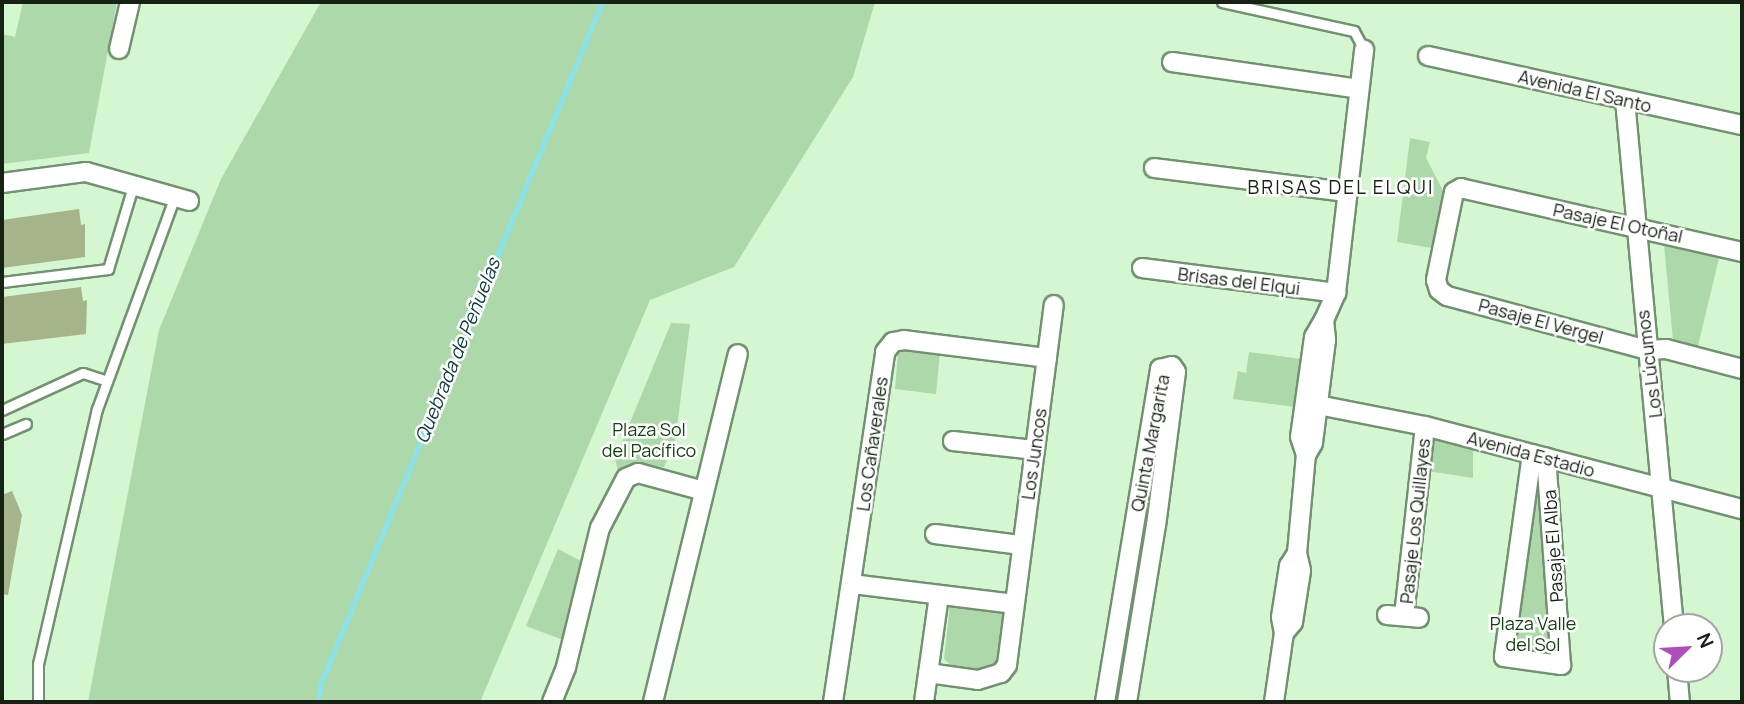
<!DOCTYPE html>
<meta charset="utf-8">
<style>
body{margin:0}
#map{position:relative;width:1744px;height:704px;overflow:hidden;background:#d4f6d1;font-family:Manrope,sans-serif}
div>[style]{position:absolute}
.green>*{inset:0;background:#add8aa}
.stream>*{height:4.5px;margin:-2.25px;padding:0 2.25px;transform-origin:2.25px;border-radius:2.25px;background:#8ae3ea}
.building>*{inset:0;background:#a6b48a}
.roads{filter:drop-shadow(2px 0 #729170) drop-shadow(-2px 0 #729170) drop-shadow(0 2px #729170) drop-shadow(0 -2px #729170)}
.service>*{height:9px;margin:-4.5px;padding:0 4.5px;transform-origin:4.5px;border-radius:4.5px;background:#fff}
.minor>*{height:18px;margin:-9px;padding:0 9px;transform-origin:9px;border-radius:9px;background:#fff}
span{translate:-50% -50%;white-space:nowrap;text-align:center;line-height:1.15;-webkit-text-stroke:5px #fff;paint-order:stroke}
.street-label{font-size:18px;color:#152214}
.park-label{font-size:18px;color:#124110}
.neighbourhood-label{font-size:19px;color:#152214;letter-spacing:2px}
.water-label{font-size:19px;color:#103b3f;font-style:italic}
.frame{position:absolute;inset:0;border:4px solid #152214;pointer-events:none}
.north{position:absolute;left:1653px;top:613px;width:70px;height:70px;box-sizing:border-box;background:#fff;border:2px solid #a1a7a1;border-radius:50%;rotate:66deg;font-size:19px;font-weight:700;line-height:28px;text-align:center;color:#152214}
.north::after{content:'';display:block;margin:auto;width:24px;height:32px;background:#ad4fb9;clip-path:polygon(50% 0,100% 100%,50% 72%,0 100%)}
</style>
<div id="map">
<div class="green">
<div style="clip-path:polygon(23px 2px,117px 2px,89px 153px,2px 164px,2px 34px,15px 37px)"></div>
<div style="clip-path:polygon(321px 2px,875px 2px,853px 77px,734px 267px,650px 300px,480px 702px,88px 702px,159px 330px,221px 179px)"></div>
<div style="clip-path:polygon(1410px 138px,1430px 142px,1426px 158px,1447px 198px,1437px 249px,1397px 242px)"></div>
<div style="clip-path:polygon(1664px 245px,1719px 258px,1698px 346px,1673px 340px)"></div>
<div style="clip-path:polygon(671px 323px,690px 324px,675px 443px,664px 467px,637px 464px,618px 471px,615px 459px)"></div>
<div style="clip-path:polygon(907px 349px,940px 352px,936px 394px,895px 389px,898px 354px)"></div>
<div style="clip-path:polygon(1249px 352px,1301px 359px,1296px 407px,1233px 399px,1238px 371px,1246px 373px)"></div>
<div style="clip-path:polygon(1429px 435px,1473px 447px,1473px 478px,1428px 471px)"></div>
<div style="clip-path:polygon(1534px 470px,1540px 471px,1553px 655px,1511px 651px)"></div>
<div style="clip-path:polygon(558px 549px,581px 561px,566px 641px,526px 626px)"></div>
<div style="clip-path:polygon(950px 604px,1004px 607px,1009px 613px,1002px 663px,994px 670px,953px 667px,944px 659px)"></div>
</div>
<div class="stream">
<div style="left:318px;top:702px;width:19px;rotate:-81deg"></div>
<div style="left:321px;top:683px;width:737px;rotate:-67.58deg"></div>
</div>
<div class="building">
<div style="clip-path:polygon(79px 209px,81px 225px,85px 224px,85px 257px,2px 268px,2px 220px)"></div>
<div style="clip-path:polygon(81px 287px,83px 301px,87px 300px,86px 334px,2px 344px,2px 297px)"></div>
<div style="clip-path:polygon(12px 491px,22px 515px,8px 595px,2px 594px,2px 495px)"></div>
</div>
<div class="roads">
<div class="service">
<div style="left:1222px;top:2px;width:135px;rotate:12.4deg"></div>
<div style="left:1354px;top:31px;width:21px;rotate:62deg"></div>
<div style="left:2px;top:282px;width:107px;rotate:-7deg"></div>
<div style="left:108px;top:269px;width:90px;rotate:-73.2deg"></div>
<div style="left:2px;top:410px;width:89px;rotate:-24.6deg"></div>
<div style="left:83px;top:373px;width:25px;rotate:18deg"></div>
<div style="left:2px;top:434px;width:26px;rotate:-23deg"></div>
<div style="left:38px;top:702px;width:38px;rotate:-90deg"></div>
<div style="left:38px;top:664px;width:262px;rotate:-77deg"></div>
<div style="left:97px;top:409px;width:227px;rotate:-69.9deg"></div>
</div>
<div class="minor">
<div style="left:119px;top:49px;width:48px;rotate:-76.8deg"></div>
<div style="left:1428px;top:56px;width:321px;rotate:12.4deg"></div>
<div style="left:1172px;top:62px;width:189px;rotate:8.2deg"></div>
<div style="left:1625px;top:100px;width:529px;rotate:84.69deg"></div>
<div style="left:1154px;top:168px;width:195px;rotate:7.1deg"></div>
<div style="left:2px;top:183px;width:85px;rotate:-7.5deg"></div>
<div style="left:86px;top:172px;width:107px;rotate:15.7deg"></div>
<div style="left:1742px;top:252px;width:288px;rotate:-167.2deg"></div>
<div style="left:1461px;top:188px;width:8px;rotate:150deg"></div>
<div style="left:1454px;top:192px;width:90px;rotate:101.6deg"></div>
<div style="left:1436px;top:280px;width:10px;rotate:73deg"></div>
<div style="left:1439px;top:290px;width:10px;rotate:37deg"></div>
<div style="left:1447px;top:296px;width:207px;rotate:15.1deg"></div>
<div style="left:1647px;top:350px;width:19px;rotate:-3deg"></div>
<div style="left:1666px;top:349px;width:79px;rotate:14.7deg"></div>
<div style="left:1142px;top:268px;width:196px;rotate:7.3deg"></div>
<div style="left:1324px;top:320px;width:30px;rotate:-66deg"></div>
<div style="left:1336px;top:293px;width:245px;rotate:-83.4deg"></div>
<div style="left:1318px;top:405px;width:109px;rotate:11.1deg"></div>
<div style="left:1425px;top:426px;width:328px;rotate:14.7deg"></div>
<div style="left:953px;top:441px;width:81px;rotate:6.3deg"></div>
<div style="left:1532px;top:454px;width:205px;rotate:97.9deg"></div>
<div style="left:1504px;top:657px;width:58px;rotate:8deg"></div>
<div style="left:1561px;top:665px;width:208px;rotate:-94.1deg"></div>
<div style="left:935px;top:534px;width:87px;rotate:7.3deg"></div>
<div style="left:1297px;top:553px;width:98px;rotate:-84.8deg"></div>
<div style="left:1306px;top:455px;width:19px;rotate:-108deg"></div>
<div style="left:1300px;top:437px;width:101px;rotate:-82deg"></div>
<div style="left:1314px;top:337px;width:20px;rotate:-60deg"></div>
<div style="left:1324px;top:320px;width:20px;rotate:84deg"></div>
<div style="left:1326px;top:340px;width:104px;rotate:97.2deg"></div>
<div style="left:1313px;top:443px;width:14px;rotate:120deg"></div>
<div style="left:852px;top:584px;width:163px;rotate:7deg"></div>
<div style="left:1387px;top:615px;width:32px;rotate:5deg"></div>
<div style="left:1404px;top:616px;width:191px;rotate:-83.7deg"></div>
<div style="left:1677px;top:669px;width:33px;rotate:85deg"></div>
<div style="left:928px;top:673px;width:50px;rotate:8deg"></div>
<div style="left:978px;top:680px;width:24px;rotate:-17deg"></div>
<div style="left:1001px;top:673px;width:10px;rotate:-53deg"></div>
<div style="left:1007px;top:665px;width:363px;rotate:-82.6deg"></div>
<div style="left:552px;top:702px;width:38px;rotate:-68deg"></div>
<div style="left:566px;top:667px;width:143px;rotate:-76.3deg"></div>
<div style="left:600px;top:528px;width:56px;rotate:-62.5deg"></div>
<div style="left:626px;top:478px;width:13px;rotate:-23deg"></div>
<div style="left:638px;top:473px;width:68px;rotate:15.3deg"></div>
<div style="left:653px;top:702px;width:358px;rotate:-76.3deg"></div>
<div style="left:833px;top:702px;width:354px;rotate:-81.5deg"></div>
<div style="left:885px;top:352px;width:13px;rotate:-51deg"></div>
<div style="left:893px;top:342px;width:11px;rotate:-10deg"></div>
<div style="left:904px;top:340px;width:144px;rotate:7.2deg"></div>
<div style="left:924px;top:702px;width:108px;rotate:-82deg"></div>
<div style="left:1105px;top:702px;width:338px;rotate:-80.6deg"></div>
<div style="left:1160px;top:369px;width:12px;rotate:-14deg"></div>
<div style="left:1172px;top:366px;width:7px;rotate:56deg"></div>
<div style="left:1176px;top:372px;width:154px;rotate:97.4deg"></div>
<div style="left:1156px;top:525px;width:179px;rotate:99.3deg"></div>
<div style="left:1274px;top:702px;width:70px;rotate:-81.8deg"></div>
<div style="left:1284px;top:633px;width:16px;rotate:-101deg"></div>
<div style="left:1281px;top:617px;width:52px;rotate:-81.1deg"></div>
<div style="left:1289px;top:566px;width:15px;rotate:-58deg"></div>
<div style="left:1297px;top:553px;width:18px;rotate:77deg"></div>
<div style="left:1301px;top:571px;width:52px;rotate:98.9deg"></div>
<div style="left:1293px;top:622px;width:14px;rotate:129deg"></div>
</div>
</div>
<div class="street-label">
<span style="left:1585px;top:91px;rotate:13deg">Avenida El Santo</span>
<span style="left:1618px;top:223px;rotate:12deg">Pasaje El Otoñal</span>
<span style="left:1239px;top:281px;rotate:7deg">Brisas del Elqui</span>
<span style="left:1541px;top:321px;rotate:15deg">Pasaje El Vergel</span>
<span style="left:1649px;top:364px;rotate:-97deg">Los Lúcumos</span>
<span style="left:1150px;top:443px;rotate:-79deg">Quinta Margarita</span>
<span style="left:872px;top:444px;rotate:-82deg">Los Cañaverales</span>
<span style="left:1034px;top:454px;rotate:-82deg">Los Juncos</span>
<span style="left:1531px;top:454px;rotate:15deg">Avenida Estadio</span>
<span style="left:1415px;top:521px;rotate:-84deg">Pasaje Los Quillayes</span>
<span style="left:1553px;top:546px;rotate:-94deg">Pasaje El Alba</span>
</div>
<div class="park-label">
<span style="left:649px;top:440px">Plaza Sol<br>del Pacífico</span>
<span style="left:1533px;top:634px">Plaza Valle<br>del Sol</span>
</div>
<div class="neighbourhood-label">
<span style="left:1341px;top:188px">BRISAS DEL ELQUI</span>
</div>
<div class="water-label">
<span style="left:458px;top:351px;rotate:-68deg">Quebrada de Peñuelas</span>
</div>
<div class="frame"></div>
<div class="north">N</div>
</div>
